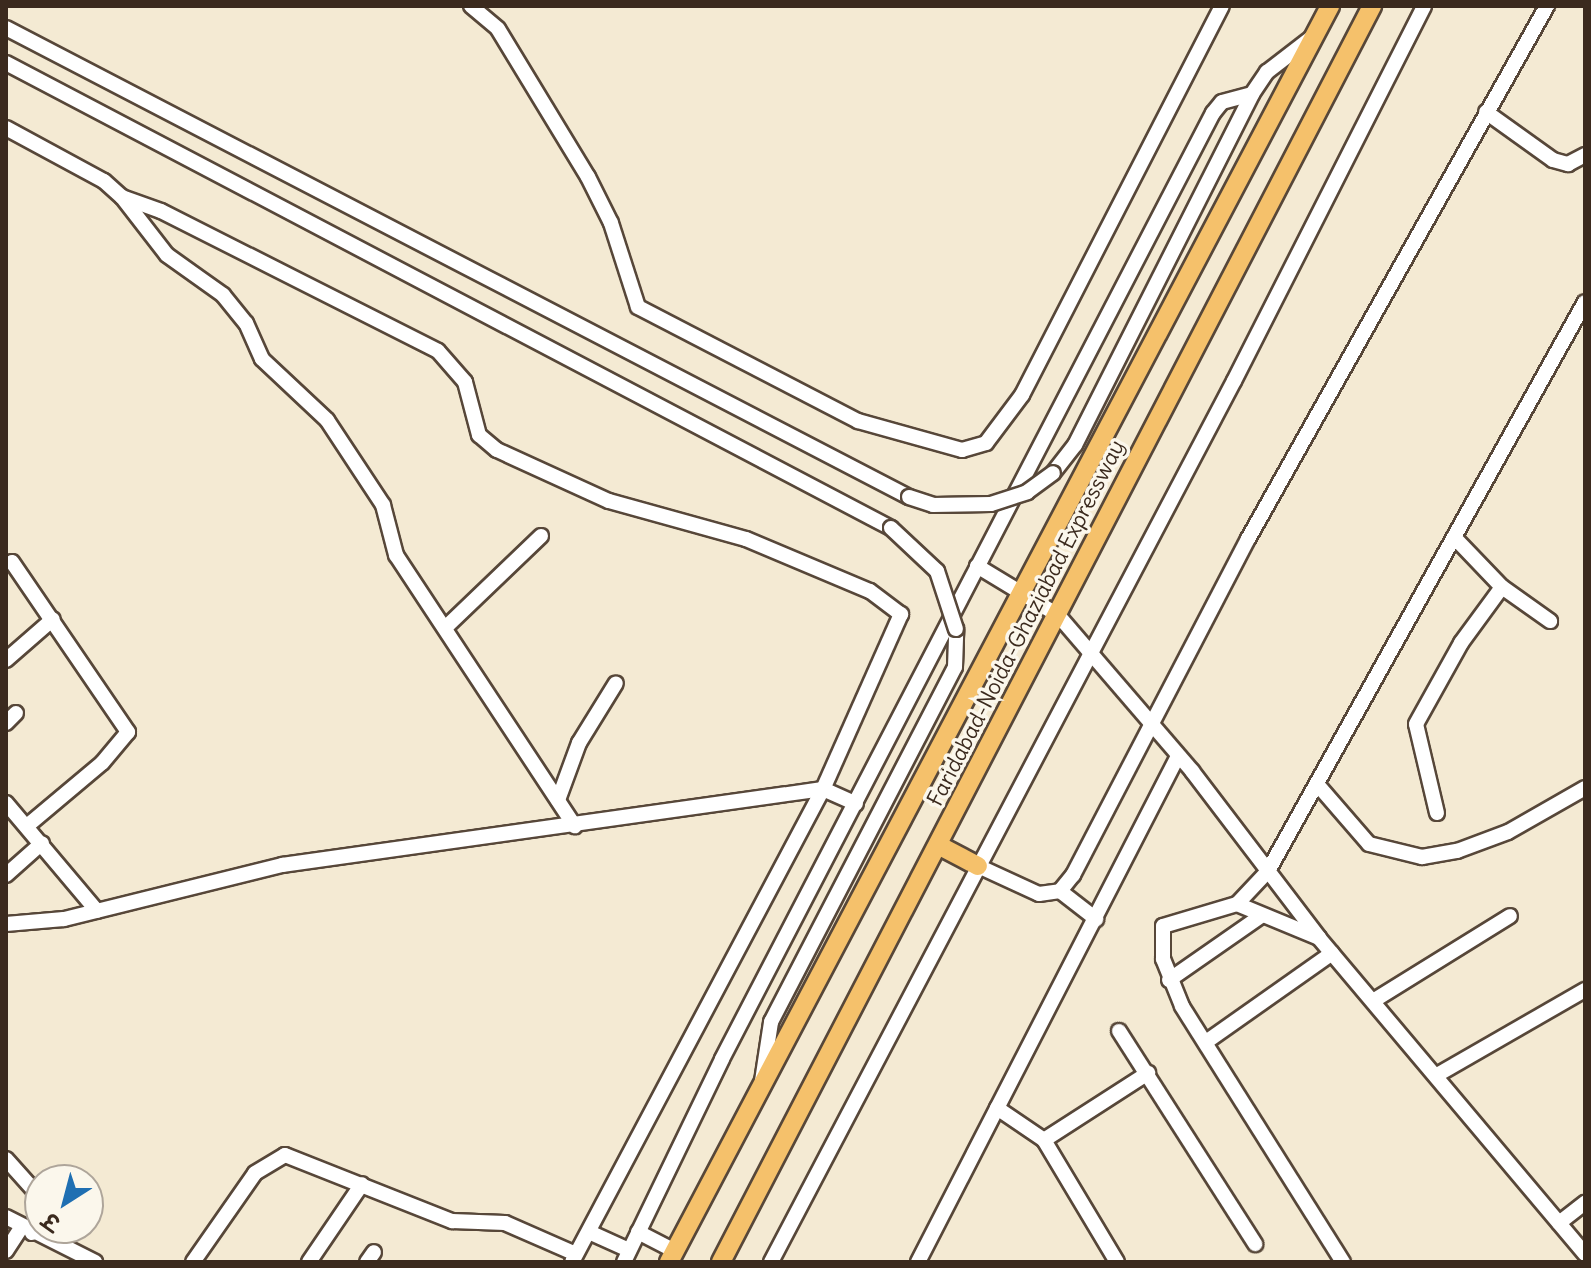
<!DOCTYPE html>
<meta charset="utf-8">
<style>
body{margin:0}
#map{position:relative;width:1591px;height:1268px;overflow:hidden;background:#f4ead3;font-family:Delius,"Playpen Sans Deva",sans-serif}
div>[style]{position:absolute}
.roads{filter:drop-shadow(2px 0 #574739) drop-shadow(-2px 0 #574739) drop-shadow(0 2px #574739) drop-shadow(0 -2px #574739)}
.minor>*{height:14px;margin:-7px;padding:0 7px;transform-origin:7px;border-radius:7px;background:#fff}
.major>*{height:18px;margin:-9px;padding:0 9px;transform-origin:9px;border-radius:9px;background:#f5c16b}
.bridges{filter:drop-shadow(2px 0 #574739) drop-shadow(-2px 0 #574739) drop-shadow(0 2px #574739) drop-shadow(0 -2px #574739)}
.minor-bridge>*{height:14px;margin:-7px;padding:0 7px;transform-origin:7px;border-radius:7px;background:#fff}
span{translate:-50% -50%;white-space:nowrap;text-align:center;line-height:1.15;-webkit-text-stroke:7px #fbf7ec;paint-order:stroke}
.street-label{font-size:22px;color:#3b2a1e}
.frame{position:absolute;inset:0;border:8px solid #3b2a1e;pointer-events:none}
.north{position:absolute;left:24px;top:1164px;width:80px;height:80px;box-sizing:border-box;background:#fbf7ec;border:2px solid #aea59a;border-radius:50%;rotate:216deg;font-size:22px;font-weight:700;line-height:32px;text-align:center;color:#3b2a1e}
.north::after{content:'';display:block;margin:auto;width:28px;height:36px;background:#1f6fb2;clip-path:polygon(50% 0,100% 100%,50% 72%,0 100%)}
</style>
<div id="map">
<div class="roads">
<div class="minor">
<div style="left:471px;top:6px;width:35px;rotate:40deg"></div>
<div style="left:498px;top:29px;width:173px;rotate:58.7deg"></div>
<div style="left:588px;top:177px;width:51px;rotate:63.4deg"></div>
<div style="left:611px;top:223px;width:88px;rotate:72.2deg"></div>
<div style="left:638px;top:307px;width:248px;rotate:27.4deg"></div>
<div style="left:858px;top:421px;width:108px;rotate:15.6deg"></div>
<div style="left:962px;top:450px;width:25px;rotate:-16deg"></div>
<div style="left:986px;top:443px;width:60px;rotate:-53.1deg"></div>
<div style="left:1022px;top:395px;width:437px;rotate:-62.8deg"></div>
<div style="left:6px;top:28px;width:1018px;rotate:27.45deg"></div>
<div style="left:6px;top:63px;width:1000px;rotate:27.72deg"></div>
<div style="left:1486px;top:112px;width:82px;rotate:35.6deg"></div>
<div style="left:1553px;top:160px;width:16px;rotate:15deg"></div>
<div style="left:1568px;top:164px;width:19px;rotate:-28deg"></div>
<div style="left:6px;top:128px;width:111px;rotate:28.4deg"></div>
<div style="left:104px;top:181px;width:24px;rotate:42deg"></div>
<div style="left:122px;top:197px;width:73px;rotate:52.2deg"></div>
<div style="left:167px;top:255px;width:69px;rotate:35.5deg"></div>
<div style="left:223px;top:295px;width:36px;rotate:51deg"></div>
<div style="left:246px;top:323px;width:39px;rotate:66deg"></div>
<div style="left:262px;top:359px;width:89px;rotate:43.2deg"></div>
<div style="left:327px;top:420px;width:102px;rotate:56.6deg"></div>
<div style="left:383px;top:505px;width:52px;rotate:75.4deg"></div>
<div style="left:396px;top:555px;width:325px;rotate:56.6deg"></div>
<div style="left:122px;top:197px;width:41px;rotate:19.7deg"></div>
<div style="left:161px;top:211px;width:310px;rotate:26.8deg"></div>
<div style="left:438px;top:351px;width:41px;rotate:48.9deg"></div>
<div style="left:465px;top:382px;width:55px;rotate:75.2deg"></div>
<div style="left:479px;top:435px;width:23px;rotate:40deg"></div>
<div style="left:497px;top:450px;width:123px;rotate:24.5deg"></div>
<div style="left:609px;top:501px;width:142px;rotate:15.5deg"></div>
<div style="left:746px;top:539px;width:134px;rotate:22.8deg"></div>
<div style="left:870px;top:591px;width:39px;rotate:37deg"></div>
<div style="left:901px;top:614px;width:192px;rotate:114deg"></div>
<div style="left:823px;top:789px;width:535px;rotate:117.95deg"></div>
<div style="left:1053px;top:473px;width:36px;rotate:-52deg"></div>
<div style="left:1075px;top:445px;width:393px;rotate:-63.2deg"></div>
<div style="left:1252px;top:94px;width:27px;rotate:-56deg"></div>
<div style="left:1267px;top:72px;width:56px;rotate:-37.7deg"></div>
<div style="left:1454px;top:537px;width:69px;rotate:46.2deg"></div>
<div style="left:1502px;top:587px;width:59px;rotate:35.3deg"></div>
<div style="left:12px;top:562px;width:206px;rotate:55.7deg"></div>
<div style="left:128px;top:732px;width:40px;rotate:130deg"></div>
<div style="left:102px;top:763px;width:97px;rotate:140deg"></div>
<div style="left:977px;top:566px;width:95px;rotate:31.2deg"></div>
<div style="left:1058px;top:615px;width:206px;rotate:49.3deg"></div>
<div style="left:1192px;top:771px;width:210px;rotate:52.7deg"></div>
<div style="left:1319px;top:938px;width:413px;rotate:49.9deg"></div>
<div style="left:445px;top:628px;width:133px;rotate:-43.8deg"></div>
<div style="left:6px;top:660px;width:62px;rotate:-41.1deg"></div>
<div style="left:6px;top:723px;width:14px;rotate:-45deg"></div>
<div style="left:1317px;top:784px;width:79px;rotate:49.1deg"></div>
<div style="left:1369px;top:844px;width:55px;rotate:13.8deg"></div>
<div style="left:1422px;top:857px;width:36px;rotate:-10deg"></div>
<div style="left:1457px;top:851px;width:54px;rotate:-20.4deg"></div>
<div style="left:1508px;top:832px;width:89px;rotate:-29.7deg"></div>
<div style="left:558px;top:800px;width:61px;rotate:-69.8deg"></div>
<div style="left:579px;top:743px;width:70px;rotate:-58.3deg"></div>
<div style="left:6px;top:803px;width:141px;rotate:49.9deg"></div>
<div style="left:1437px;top:813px;width:91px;rotate:-103.3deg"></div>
<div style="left:1416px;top:724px;width:93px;rotate:-60.9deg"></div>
<div style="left:1461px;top:643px;width:69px;rotate:-53.8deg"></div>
<div style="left:978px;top:866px;width:67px;rotate:24.7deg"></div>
<div style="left:1039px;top:894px;width:21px;rotate:-8deg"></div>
<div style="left:1060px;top:891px;width:21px;rotate:-51deg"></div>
<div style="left:1073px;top:875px;width:379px;rotate:-62.5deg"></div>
<div style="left:1248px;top:539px;width:611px;rotate:-60.71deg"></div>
<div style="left:6px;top:875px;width:48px;rotate:-41.6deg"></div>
<div style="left:1060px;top:891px;width:46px;rotate:37.9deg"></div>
<div style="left:1237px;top:904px;width:89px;rotate:22.5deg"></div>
<div style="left:6px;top:924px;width:58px;rotate:-4.9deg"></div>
<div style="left:64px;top:919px;width:225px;rotate:-13.9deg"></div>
<div style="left:282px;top:865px;width:546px;rotate:-8deg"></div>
<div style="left:823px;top:789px;width:36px;rotate:24deg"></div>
<div style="left:1169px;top:980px;width:112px;rotate:-34.8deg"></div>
<div style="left:1373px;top:1001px;width:161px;rotate:-31.8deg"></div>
<div style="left:1119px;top:1031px;width:253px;rotate:57.4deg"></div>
<div style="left:1206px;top:1042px;width:154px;rotate:-35.2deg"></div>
<div style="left:1437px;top:1075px;width:171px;rotate:-29.9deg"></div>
<div style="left:762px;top:1081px;width:60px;rotate:-81.3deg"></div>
<div style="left:771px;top:1022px;width:400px;rotate:-62.6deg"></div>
<div style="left:955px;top:667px;width:38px;rotate:-88deg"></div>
<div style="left:997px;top:1108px;width:57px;rotate:34.2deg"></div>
<div style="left:1044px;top:1140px;width:142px;rotate:59.1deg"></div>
<div style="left:1044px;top:1140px;width:124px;rotate:-32.8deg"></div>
<div style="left:6px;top:1159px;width:51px;rotate:48.2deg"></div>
<div style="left:6px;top:1217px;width:100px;rotate:26.8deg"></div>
<div style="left:1559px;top:1223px;width:33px;rotate:-38deg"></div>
<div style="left:589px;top:1232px;width:44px;rotate:24.2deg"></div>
<div style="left:638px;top:1232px;width:42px;rotate:27.2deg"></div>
<div style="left:32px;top:1233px;width:20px;rotate:-66deg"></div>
<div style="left:6px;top:1251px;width:27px;rotate:-57deg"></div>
<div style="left:193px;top:1262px;width:108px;rotate:-55.1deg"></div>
<div style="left:255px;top:1173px;width:35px;rotate:-31deg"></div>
<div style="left:285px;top:1155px;width:180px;rotate:21.6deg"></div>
<div style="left:452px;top:1221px;width:53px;rotate:2.2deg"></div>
<div style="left:505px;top:1223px;width:77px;rotate:23.6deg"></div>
<div style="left:309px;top:1262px;width:94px;rotate:-55.8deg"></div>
<div style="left:367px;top:1262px;width:12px;rotate:-55deg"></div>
<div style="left:624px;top:1262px;width:225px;rotate:-64.2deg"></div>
<div style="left:722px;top:1059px;width:1066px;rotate:-62.57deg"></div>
<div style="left:1213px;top:113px;width:14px;rotate:-51deg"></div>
<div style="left:1222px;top:102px;width:31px;rotate:-15deg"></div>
<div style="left:771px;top:1262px;width:995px;rotate:-62.28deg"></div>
<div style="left:1234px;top:381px;width:420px;rotate:-63.1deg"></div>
<div style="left:918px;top:1262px;width:569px;rotate:-62.8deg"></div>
<div style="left:1343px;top:1262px;width:302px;rotate:-122.2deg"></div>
<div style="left:1182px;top:1006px;width:51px;rotate:-112deg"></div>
<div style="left:1163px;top:959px;width:33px;rotate:-90deg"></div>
<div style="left:1163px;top:926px;width:77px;rotate:-16.6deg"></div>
<div style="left:1237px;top:904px;width:45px;rotate:-46.8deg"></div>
<div style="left:1268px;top:871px;width:651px;rotate:-60.88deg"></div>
</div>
<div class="major">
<div style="left:938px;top:845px;width:45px;rotate:27.7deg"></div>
<div style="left:669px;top:1262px;width:1419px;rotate:-62.24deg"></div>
<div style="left:721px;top:1262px;width:1415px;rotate:-62.6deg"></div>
</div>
</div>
<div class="bridges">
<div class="minor-bridge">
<div style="left:909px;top:497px;width:25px;rotate:18deg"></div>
<div style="left:933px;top:505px;width:58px;rotate:-1deg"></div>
<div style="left:991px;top:504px;width:38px;rotate:-18deg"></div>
<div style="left:1027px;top:492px;width:32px;rotate:-36deg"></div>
<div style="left:891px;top:528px;width:63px;rotate:43.1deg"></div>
<div style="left:937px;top:571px;width:61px;rotate:71.9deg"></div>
</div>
</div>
<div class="street-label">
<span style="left:1026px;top:623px;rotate:-63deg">Faridabad-Noida-Ghaziabad Expressway</span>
</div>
<div class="frame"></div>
<div class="north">उ</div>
</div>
